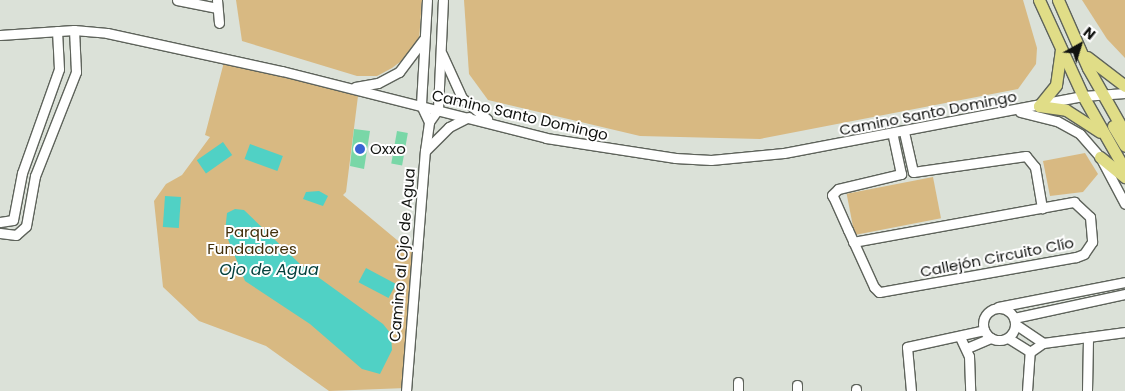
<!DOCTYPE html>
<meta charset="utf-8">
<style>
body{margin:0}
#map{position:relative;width:1125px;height:391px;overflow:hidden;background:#dbe1d8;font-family:Poppins,sans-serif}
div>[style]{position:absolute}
.green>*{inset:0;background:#d8b982;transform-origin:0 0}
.water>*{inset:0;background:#50d1c5;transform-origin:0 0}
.building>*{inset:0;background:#79d7a7;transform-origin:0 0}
.roads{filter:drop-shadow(1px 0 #5e635b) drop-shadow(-1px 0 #5e635b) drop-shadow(0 1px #5e635b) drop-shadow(0 -1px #5e635b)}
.minor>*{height:9px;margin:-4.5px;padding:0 4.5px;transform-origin:4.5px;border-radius:4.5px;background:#fff}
.minor>.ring{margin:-4.5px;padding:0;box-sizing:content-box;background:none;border:9px solid #fff;border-radius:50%}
.major>*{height:11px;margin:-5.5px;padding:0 5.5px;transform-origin:5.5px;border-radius:5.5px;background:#e0dd87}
.dots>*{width:14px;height:14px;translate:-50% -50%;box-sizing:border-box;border:2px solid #fff;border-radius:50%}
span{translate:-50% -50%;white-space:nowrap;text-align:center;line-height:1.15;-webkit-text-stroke:4px #fff;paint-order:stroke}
.street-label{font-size:15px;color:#111310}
.poi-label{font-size:15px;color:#111310}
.left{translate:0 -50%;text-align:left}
.park-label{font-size:15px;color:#42300b}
.water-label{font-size:16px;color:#04413d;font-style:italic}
.north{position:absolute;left:1055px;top:20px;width:50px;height:50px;-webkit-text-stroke:4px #fff;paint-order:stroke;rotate:39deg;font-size:14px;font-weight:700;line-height:20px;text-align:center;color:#111310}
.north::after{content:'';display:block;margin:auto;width:18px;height:22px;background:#111310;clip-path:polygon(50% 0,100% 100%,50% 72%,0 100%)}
</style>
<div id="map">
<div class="green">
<div style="clip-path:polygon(236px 0,422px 0,419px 41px,412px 53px,392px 68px,377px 76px,357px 76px,242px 41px)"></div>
<div style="clip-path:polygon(464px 0,1023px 0,1037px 48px,1036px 64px,1018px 89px,760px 139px,640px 136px,488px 100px,469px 74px)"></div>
<div style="clip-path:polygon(1082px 0,1125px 0,1125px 58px,1107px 39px)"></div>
<div style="clip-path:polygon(224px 62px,358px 96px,346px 192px,343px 195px,415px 255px,406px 388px,329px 391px,266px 346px,199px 321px,163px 287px,154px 201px,166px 184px,182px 175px,210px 137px,205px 135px)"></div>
<div style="clip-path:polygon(1085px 153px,1098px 174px,1083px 192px,1050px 196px,1043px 161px)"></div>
<div style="left:933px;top:177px;width:42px;height:88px;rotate:79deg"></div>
</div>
<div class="water">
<div style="left:223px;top:142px;width:16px;height:32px;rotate:55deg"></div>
<div style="left:250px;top:144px;width:35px;height:16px;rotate:20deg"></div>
<div style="clip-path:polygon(319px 191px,328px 196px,323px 206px,303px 199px,306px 192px)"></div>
<div style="left:165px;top:196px;width:16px;height:31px;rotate:4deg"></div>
<div style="clip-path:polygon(235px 209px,244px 210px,300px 264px,383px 324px,391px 334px,392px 350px,380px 374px,362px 369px,310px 324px,245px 281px,225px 232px,227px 213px)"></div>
<div style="left:366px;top:268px;width:34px;height:16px;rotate:28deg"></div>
</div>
<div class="building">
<div style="clip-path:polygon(354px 129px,370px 131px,364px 169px,350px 166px)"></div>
<div style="left:397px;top:131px;width:11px;height:33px;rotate:10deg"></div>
</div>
<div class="roads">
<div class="minor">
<div style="left:177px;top:0;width:41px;rotate:11.3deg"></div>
<div style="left:217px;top:0;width:23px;rotate:85deg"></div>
<div style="left:427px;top:0;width:105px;rotate:93.3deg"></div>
<div style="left:421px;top:105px;width:19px;rotate:65deg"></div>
<div style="left:0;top:35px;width:74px;rotate:-3.9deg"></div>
<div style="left:74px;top:30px;width:33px;rotate:5deg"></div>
<div style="left:107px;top:33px;width:179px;rotate:12.3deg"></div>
<div style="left:282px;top:71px;width:272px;rotate:14.2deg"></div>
<div style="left:546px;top:138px;width:131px;rotate:8.8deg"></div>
<div style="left:675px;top:158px;width:36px;rotate:3deg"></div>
<div style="left:711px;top:160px;width:73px;rotate:-5.5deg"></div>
<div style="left:784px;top:153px;width:304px;rotate:-10.8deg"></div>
<div style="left:1083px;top:96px;width:42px;rotate:-4.1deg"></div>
<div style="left:442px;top:54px;width:48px;rotate:65.6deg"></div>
<div style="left:462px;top:98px;width:33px;rotate:40deg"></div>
<div style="left:355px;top:87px;width:23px;rotate:-10deg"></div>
<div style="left:378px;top:83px;width:24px;rotate:-28deg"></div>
<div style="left:399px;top:72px;width:40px;rotate:-53deg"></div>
<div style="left:1020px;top:112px;width:38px;rotate:14deg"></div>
<div style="left:1057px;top:121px;width:26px;rotate:29deg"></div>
<div style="left:1080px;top:134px;width:30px;rotate:49deg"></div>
<div style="left:1100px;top:157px;width:53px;rotate:62deg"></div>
<div style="left:904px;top:132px;width:41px;rotate:77.3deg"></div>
<div style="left:913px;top:172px;width:114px;rotate:-8.1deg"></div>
<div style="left:1026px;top:156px;width:14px;rotate:51deg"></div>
<div style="left:1035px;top:167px;width:42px;rotate:80.3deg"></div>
<div style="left:425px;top:151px;width:34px;rotate:-45deg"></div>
<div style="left:449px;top:127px;width:22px;rotate:-27deg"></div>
<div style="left:0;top:222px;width:13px;rotate:-9deg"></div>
<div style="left:13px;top:220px;width:48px;rotate:-79.2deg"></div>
<div style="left:22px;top:173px;width:110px;rotate:-70.4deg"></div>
<div style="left:59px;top:69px;width:38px;rotate:-93deg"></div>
<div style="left:0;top:233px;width:16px;rotate:7deg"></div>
<div style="left:16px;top:235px;width:13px;rotate:-42deg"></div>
<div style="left:26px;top:226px;width:51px;rotate:-79.8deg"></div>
<div style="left:35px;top:176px;width:112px;rotate:-68.5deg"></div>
<div style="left:76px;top:72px;width:42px;rotate:-92.7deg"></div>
<div style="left:853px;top:242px;width:225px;rotate:-10.3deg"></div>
<div style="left:1074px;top:202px;width:22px;rotate:43deg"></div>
<div style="left:1090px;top:217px;width:25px;rotate:85deg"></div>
<div style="left:1092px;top:242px;width:14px;rotate:124deg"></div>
<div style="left:1084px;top:254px;width:9px;rotate:159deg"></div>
<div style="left:1076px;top:257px;width:200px;rotate:169.9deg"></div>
<div style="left:879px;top:292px;width:7px;rotate:-135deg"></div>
<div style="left:874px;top:287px;width:63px;rotate:-114.5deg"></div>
<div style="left:848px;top:230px;width:36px;rotate:-114deg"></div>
<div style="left:833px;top:197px;width:2px;rotate:-117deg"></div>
<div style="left:832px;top:195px;width:8px;rotate:-45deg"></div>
<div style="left:838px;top:189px;width:65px;rotate:-13.4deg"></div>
<div style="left:901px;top:174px;width:40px;rotate:-102deg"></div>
<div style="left:998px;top:307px;width:129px;rotate:-11.1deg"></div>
<div class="ring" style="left:983px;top:308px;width:23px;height:23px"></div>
<div style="left:1014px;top:318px;width:114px;rotate:-12.2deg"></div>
<div style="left:1015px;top:324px;width:34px;rotate:34deg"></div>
<div style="left:960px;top:337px;width:21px;rotate:65deg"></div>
<div style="left:969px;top:356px;width:35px;rotate:88deg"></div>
<div style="left:1008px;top:338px;width:26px;rotate:32deg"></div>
<div style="left:967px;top:348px;width:26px;rotate:-23deg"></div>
<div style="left:1030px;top:352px;width:16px;rotate:-35deg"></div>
<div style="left:1043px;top:343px;width:83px;rotate:-7.6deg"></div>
<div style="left:406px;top:391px;width:241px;rotate:-85.5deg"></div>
<div style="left:425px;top:151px;width:29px;rotate:-82deg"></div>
<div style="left:429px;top:122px;width:16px;rotate:-55deg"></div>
<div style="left:438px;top:109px;width:109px;rotate:-87.4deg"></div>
<div style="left:738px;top:391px;width:9px;rotate:-90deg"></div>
<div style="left:797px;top:391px;width:6px;rotate:-90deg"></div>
<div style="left:856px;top:391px;width:2px;rotate:-90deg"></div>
<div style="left:911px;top:391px;width:44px;rotate:-95.2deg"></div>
<div style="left:907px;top:347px;width:79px;rotate:-12.4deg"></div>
<div style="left:1027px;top:391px;width:39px;rotate:-86deg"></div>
<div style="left:1087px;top:391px;width:54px;rotate:-88.9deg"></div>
</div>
<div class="major">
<div style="left:1039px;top:0;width:106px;rotate:65.4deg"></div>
<div style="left:1083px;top:96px;width:85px;rotate:60.4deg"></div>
<div style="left:1058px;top:0;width:74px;rotate:66.2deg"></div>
<div style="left:1088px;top:68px;width:75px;rotate:60.4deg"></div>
<div style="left:1087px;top:57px;width:48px;rotate:37.3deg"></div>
<div style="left:1039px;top:106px;width:27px;rotate:8deg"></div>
<div style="left:1066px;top:110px;width:40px;rotate:32.9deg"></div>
<div style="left:1039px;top:106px;width:27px;rotate:-51deg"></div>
<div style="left:1056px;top:85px;width:35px;rotate:-82deg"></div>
<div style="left:1113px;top:126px;width:23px;rotate:59deg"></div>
<div style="left:1100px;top:157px;width:32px;rotate:39deg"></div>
</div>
</div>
<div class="dots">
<div style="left:360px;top:149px;background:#3964d4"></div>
</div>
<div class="street-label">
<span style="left:928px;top:113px;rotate:-11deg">Camino Santo Domingo</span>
<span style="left:520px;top:115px;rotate:13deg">Camino Santo Domingo</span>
<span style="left:402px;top:255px;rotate:-85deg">Camino al Ojo de Agua</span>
<span style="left:997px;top:257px;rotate:-11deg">Callejón Circuito Clío</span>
</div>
<div class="poi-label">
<span class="left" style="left:370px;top:149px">Oxxo</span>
</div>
<div class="park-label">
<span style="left:252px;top:240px">Parque<br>Fundadores</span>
</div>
<div class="water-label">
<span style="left:269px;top:270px">Ojo de Agua</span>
</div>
<div class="north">N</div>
</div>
